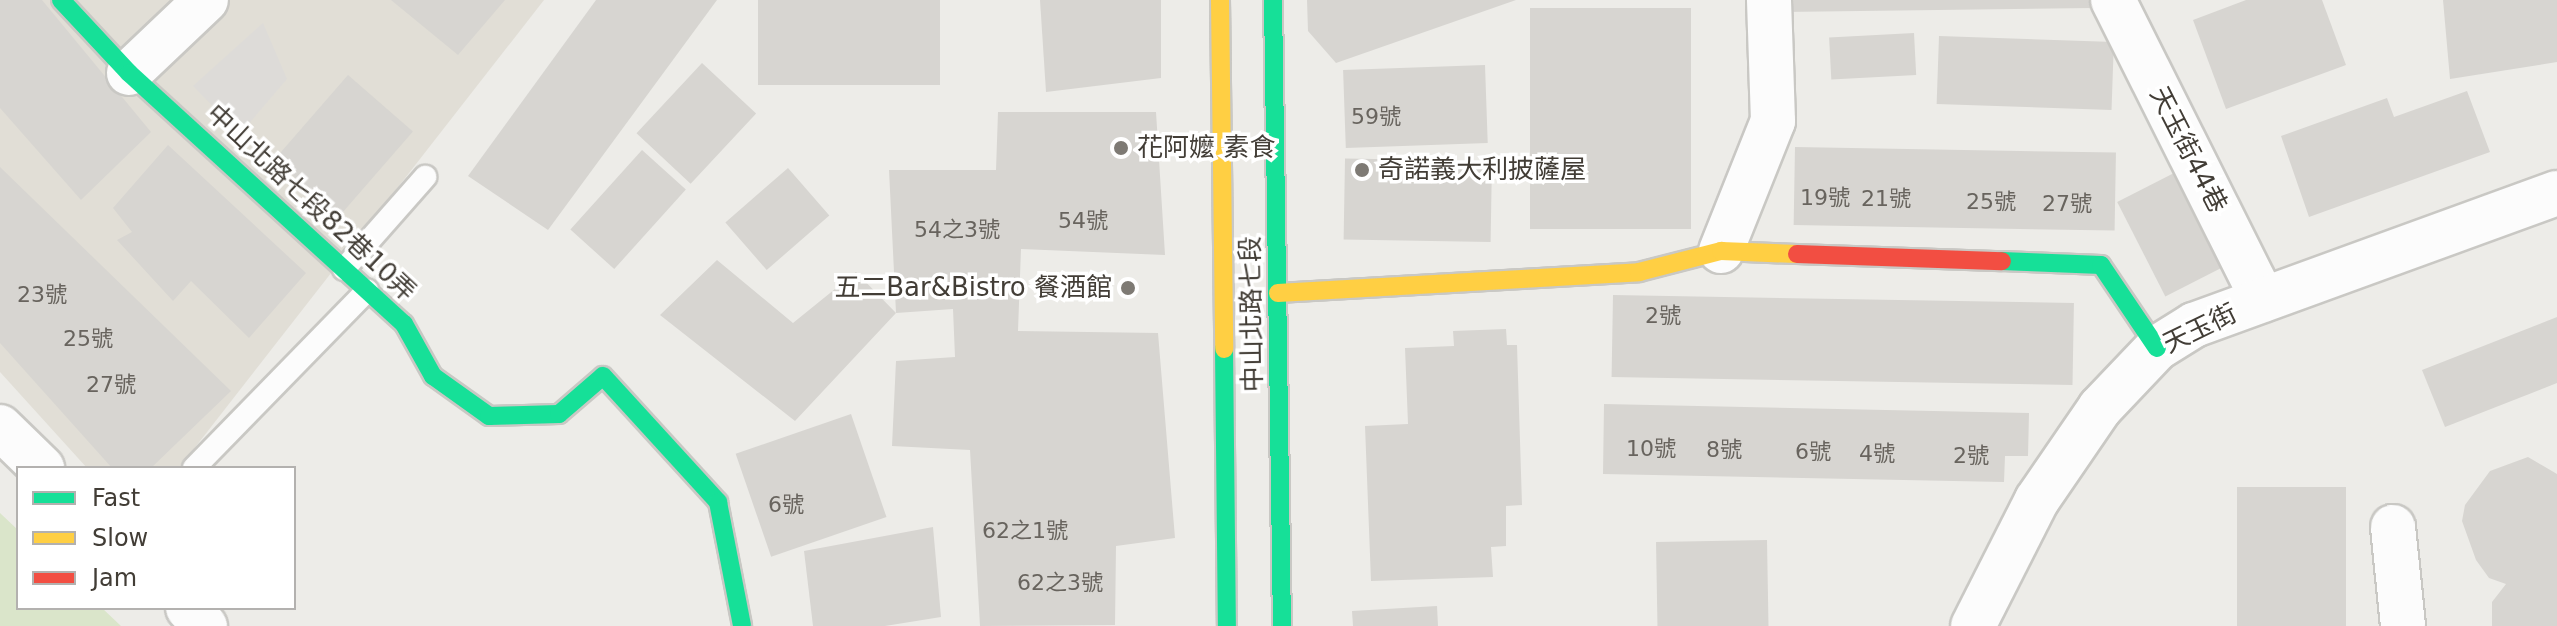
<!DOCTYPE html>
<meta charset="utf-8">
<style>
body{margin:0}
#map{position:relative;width:2557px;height:626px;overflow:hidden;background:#edece8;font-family:"DejaVu Sans","Noto Sans TC",sans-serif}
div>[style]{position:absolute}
.residential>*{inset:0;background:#e1ded6}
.green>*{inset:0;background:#dae5ca}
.parking>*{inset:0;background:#dddbd8}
.building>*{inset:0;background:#d7d5d1;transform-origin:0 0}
.roads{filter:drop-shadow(2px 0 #c9c8c4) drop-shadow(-2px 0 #c9c8c4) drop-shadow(0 2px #c9c8c4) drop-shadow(0 -2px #c9c8c4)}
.lane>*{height:22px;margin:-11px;padding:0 11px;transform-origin:11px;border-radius:11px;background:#fcfcfc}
.street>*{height:44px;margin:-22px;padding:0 22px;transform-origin:22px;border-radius:22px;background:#fcfcfc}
.fast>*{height:18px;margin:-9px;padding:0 9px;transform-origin:9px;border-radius:9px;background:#16e098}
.slow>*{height:18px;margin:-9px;padding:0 9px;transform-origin:9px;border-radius:9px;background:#ffcf43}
.jam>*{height:18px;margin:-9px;padding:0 9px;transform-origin:9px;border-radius:9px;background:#f24e42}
.dots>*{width:22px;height:22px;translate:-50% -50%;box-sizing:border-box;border:4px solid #fff;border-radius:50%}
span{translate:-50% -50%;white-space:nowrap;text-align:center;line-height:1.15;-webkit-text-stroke:7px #fff;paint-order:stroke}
.number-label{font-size:22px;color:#68645e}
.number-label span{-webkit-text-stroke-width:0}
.poi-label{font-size:26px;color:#423d36}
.left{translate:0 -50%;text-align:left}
.right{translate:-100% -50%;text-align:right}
.street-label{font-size:26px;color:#423d36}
.legend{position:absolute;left:16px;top:466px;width:280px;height:144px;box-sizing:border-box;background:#fff;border:2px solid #b3b1af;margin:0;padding:10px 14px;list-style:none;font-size:24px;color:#423d36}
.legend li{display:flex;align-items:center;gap:16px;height:40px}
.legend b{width:40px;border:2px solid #b3b1af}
</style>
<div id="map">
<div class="residential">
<div style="clip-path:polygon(0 0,544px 0,179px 468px,87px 468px,0 372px)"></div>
</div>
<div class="green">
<div style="clip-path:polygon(0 513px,18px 530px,18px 608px,102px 608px,121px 626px,0 626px)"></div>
</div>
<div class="parking">
<div style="clip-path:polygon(263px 23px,287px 79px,240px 134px,193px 86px)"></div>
</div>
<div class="building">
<div style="clip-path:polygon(0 0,42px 0,151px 132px,81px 200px,0 108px)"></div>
<div style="clip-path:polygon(391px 0,505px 0,458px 55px)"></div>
<div style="clip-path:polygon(596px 0,717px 0,548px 230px,468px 176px)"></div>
<div style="left:758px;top:0;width:182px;height:85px"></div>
<div style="clip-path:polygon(1040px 0,1161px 0,1161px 78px,1046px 92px)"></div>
<div style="clip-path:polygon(1307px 0,1516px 0,1336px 63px,1308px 31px)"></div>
<div style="clip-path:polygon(1783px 0,2092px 0,2092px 8px,1783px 12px)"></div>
<div style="clip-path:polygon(2246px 0,2322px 0,2346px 65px,2226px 109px,2193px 20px)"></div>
<div style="clip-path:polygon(2443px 0,2557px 0,2557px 62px,2450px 79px)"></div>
<div style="left:1530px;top:8px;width:161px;height:221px"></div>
<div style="left:1914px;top:33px;width:42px;height:85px;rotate:87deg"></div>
<div style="left:1939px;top:36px;width:175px;height:68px;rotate:2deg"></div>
<div style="left:702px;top:63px;width:74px;height:96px;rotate:43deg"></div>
<div style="left:1485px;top:65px;width:78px;height:142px;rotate:88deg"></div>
<div style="left:348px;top:75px;width:86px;height:112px;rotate:41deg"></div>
<div style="clip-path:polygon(2467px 91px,2490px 152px,2309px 217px,2281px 136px,2387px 98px,2394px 117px)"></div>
<div style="clip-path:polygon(998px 112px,1156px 112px,1165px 255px,1021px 249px,1018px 331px,1158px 333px,1175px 538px,1116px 546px,1115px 625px,980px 626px,970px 450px,892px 446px,896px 361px,955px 357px,953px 309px,896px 313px,889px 170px,996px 170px)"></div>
<div style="clip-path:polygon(168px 145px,306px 273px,249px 338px,191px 281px,173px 301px,117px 240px,132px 232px,113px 208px)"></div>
<div style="left:1795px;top:147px;width:321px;height:78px;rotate:1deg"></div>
<div style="left:642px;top:150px;width:59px;height:107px;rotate:42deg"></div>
<div style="left:1492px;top:161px;width:81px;height:147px;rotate:91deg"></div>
<div style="clip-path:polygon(0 167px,231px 391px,151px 468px,112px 468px,0 343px)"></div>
<div style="left:788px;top:168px;width:63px;height:83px;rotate:49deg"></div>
<div style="left:2176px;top:172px;width:106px;height:66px;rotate:63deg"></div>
<div style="clip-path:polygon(717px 260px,793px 323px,856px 272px,896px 313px,795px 421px,660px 315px)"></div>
<div style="left:1613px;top:295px;width:461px;height:82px;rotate:1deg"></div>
<div style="clip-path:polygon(2557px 317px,2557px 383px,2445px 427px,2422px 370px)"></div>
<div style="clip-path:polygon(1506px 329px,1507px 345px,1517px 345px,1522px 505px,1506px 506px,1506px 546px,1491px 547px,1493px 577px,1371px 581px,1365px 426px,1408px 424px,1405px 348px,1454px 346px,1453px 331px)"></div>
<div style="clip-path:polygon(1604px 404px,2029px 413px,2028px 456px,2005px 456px,2004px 482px,1603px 474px)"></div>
<div style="left:851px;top:414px;width:109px;height:122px;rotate:71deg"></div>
<div style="clip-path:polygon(2528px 457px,2557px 474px,2557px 626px,2492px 626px,2492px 602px,2506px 584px,2489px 578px,2476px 560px,2462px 521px,2465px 505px,2490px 471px)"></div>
<div style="left:2237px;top:487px;width:109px;height:139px"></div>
<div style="clip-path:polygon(933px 527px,941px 617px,885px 626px,813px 626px,804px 551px)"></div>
<div style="left:1767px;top:540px;width:86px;height:111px;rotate:89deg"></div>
<div style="clip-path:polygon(1437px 606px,1438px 626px,1353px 626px,1352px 611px)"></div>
</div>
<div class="roads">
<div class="lane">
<div style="left:344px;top:269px;width:123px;rotate:-48.6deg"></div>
<div style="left:194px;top:468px;width:248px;rotate:-45.7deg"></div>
</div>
<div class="street">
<div style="left:2113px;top:0;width:335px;rotate:63.4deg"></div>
<div style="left:129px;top:73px;width:106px;rotate:-43.5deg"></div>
<div style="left:1721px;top:251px;width:140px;rotate:-68.2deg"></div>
<div style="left:1773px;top:121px;width:121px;rotate:-91.9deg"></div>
<div style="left:0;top:427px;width:59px;rotate:44.3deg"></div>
<div style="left:2393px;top:527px;width:100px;rotate:84.2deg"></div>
<div style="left:188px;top:608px;width:25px;rotate:47deg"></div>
<div style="left:1973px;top:626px;width:141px;rotate:-63.1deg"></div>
<div style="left:2037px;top:500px;width:112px;rotate:-55.6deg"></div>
<div style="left:2100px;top:408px;width:83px;rotate:-46.5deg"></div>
<div style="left:2157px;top:348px;width:44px;rotate:-31.9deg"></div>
<div style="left:2194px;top:325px;width:386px;rotate:-20deg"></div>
</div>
<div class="fast">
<div style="left:61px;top:0;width:100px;rotate:47deg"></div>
<div style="left:129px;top:73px;width:372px;rotate:42.4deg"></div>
<div style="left:404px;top:324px;width:60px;rotate:60.9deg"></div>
<div style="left:433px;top:376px;width:69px;rotate:35.5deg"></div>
<div style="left:489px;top:416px;width:70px;rotate:-1.6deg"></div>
<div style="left:559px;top:414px;width:58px;rotate:-40.8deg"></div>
<div style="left:603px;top:376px;width:171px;rotate:47.6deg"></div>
<div style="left:718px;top:502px;width:126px;rotate:79deg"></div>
<div style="left:1273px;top:0;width:626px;rotate:89.18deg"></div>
<div style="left:2002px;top:261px;width:99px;rotate:2.3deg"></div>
<div style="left:2101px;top:265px;width:100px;rotate:56deg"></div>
<div style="left:1224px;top:349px;width:277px;rotate:89.4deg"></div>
</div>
<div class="slow">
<div style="left:1220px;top:0;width:349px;rotate:89.3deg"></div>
<div style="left:1278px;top:293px;width:362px;rotate:-3.3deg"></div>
<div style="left:1639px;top:272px;width:85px;rotate:-14.4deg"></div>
<div style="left:1721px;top:251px;width:76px;rotate:2.3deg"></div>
</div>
<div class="jam">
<div style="left:1797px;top:254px;width:205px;rotate:2deg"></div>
</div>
</div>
<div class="dots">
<div style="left:1121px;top:148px;background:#7e7a74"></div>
<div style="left:1362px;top:170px;background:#7e7a74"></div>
<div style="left:1128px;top:288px;background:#7e7a74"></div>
</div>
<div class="number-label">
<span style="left:1376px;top:117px">59號</span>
<span style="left:1825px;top:198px">19號</span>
<span style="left:1886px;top:199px">21號</span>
<span style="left:1991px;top:202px">25號</span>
<span style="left:2067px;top:204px">27號</span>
<span style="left:1083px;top:221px">54號</span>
<span style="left:957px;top:230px">54之3號</span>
<span style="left:42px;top:295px">23號</span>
<span style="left:1663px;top:316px">2號</span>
<span style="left:88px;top:339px">25號</span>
<span style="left:111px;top:385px">27號</span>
<span style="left:1651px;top:449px">10號</span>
<span style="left:1724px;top:450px">8號</span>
<span style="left:1813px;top:452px">6號</span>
<span style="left:1877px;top:454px">4號</span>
<span style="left:1971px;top:456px">2號</span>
<span style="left:786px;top:505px">6號</span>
<span style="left:1025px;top:531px">62之1號</span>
<span style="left:1060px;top:583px">62之3號</span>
</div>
<div class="poi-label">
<span class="left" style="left:1137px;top:148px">花阿嬤 素食</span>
<span class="left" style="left:1378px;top:170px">奇諾義大利披薩屋</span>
<span class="right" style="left:1112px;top:288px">五二Bar&amp;Bistro 餐酒館</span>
</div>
<div class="street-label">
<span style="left:2188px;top:150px;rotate:63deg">天玉街44巷</span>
<span style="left:311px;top:203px;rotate:43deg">中山北路七段82巷10弄</span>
<span style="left:1252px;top:314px;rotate:-91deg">中山北路七段</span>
<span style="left:2200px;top:329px;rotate:-26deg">天玉街</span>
</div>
<ul class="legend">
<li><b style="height:10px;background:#16e098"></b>Fast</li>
<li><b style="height:10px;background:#ffcf43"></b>Slow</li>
<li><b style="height:10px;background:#f24e42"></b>Jam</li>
</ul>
</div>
